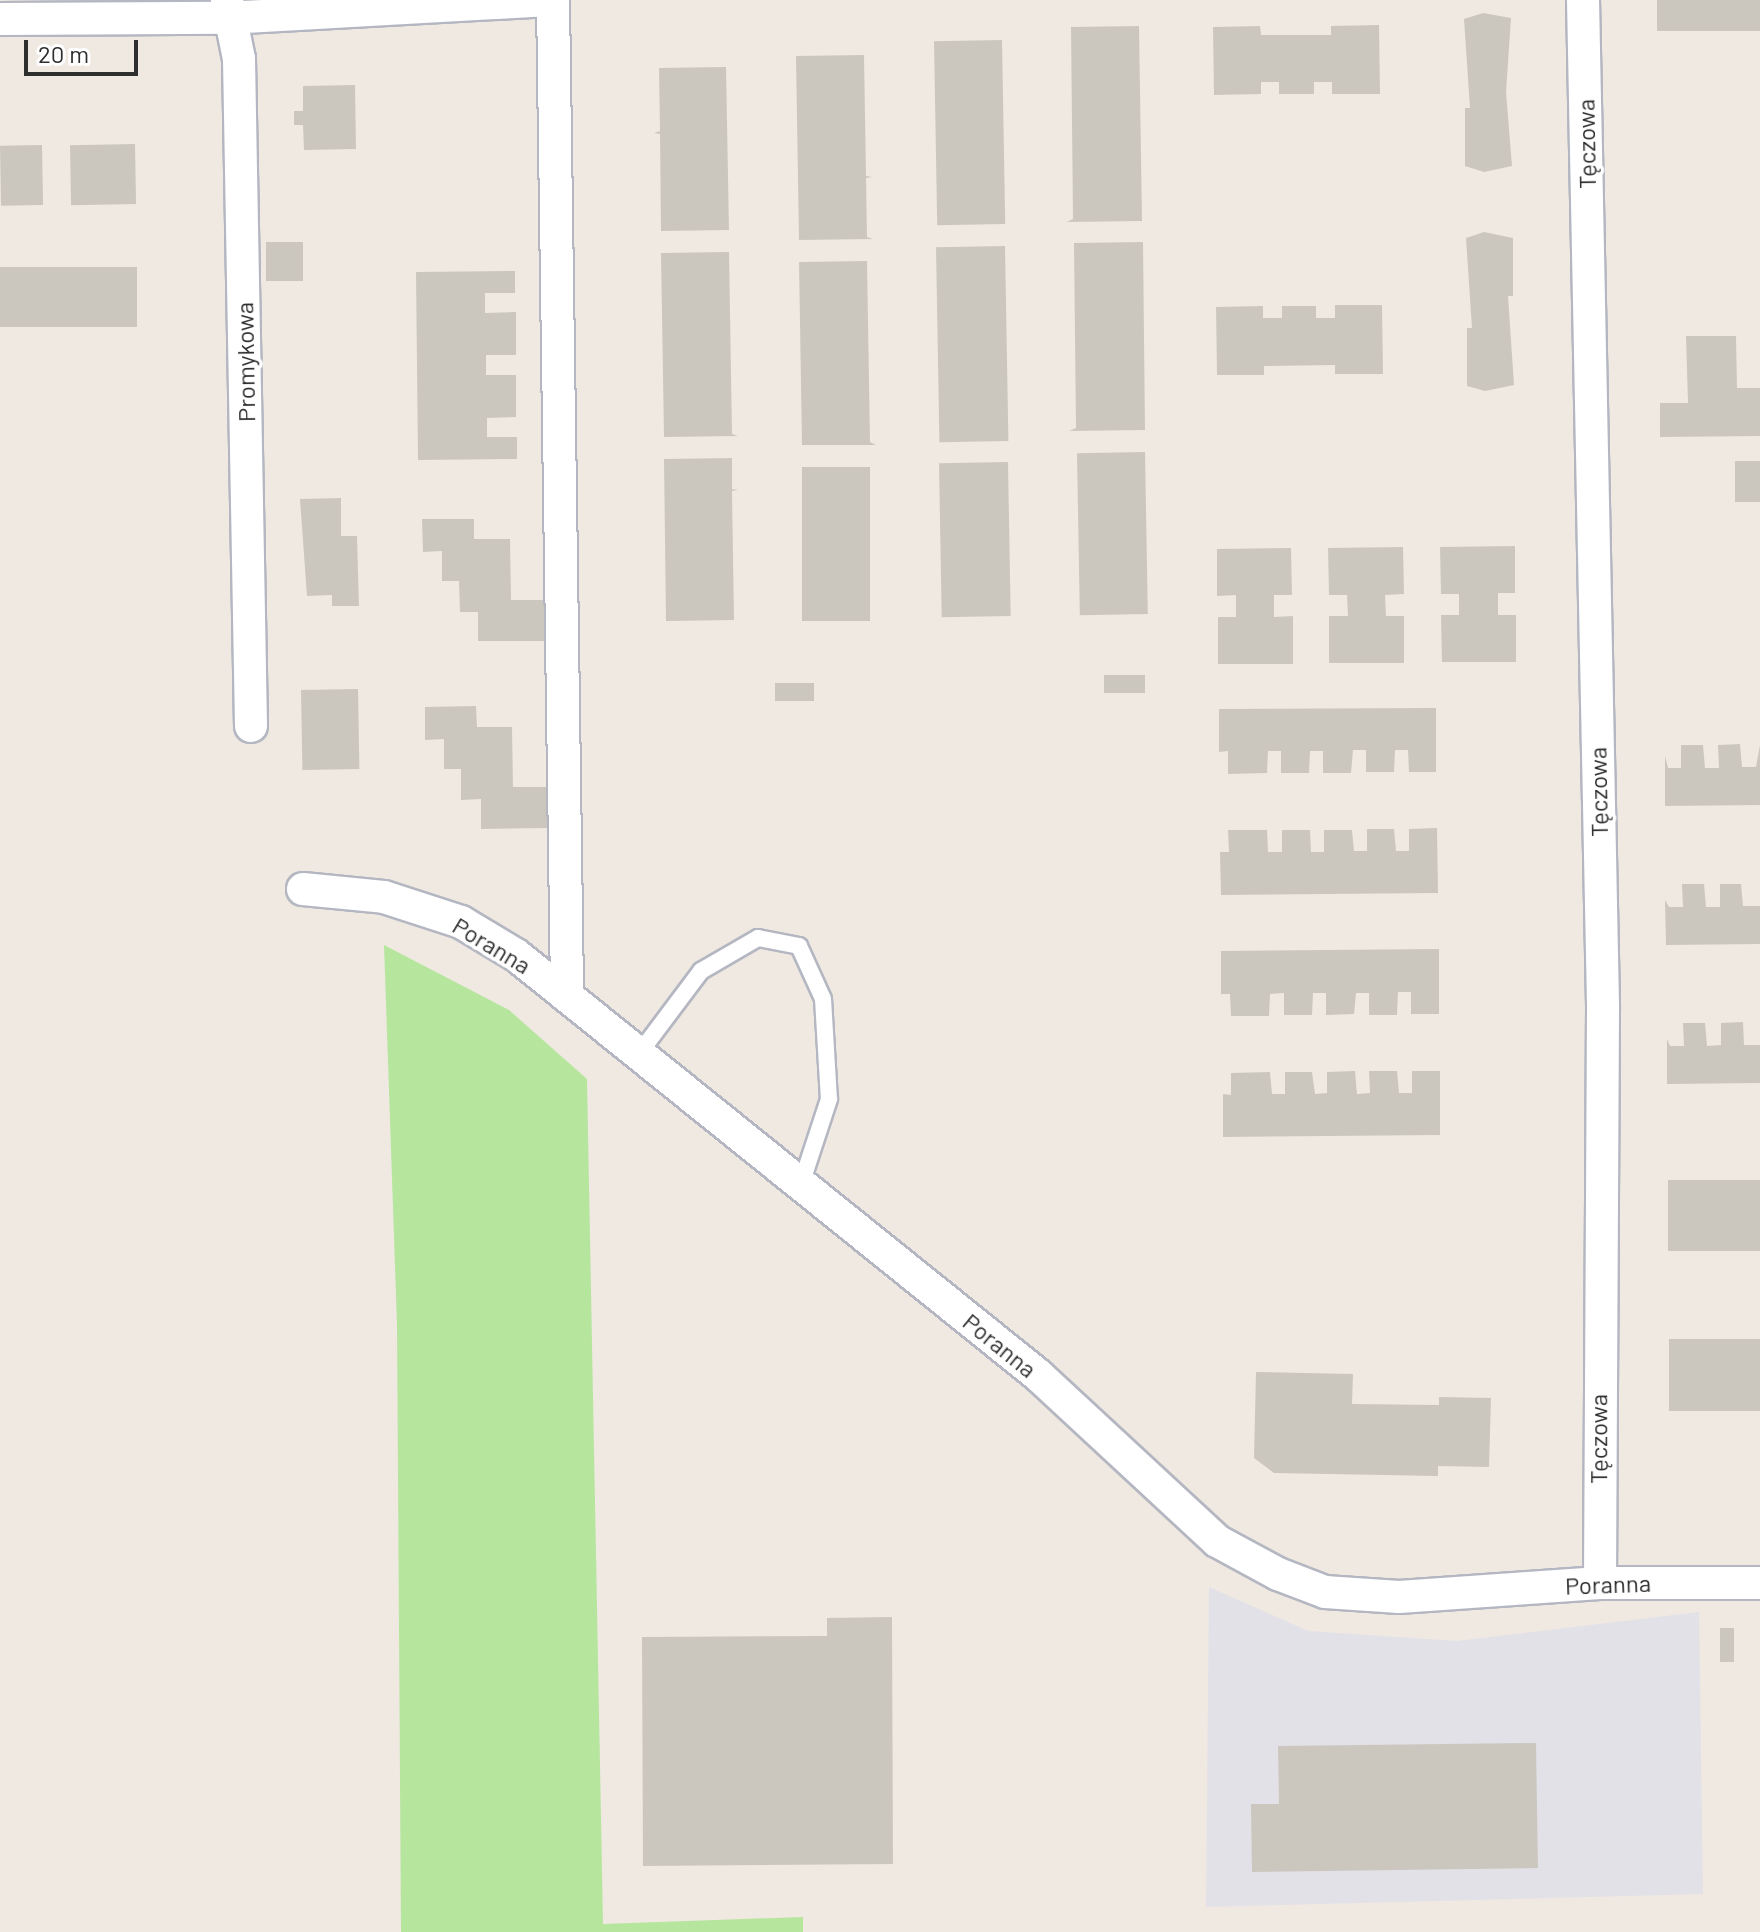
<!DOCTYPE html>
<meta charset="utf-8">
<style>
body{margin:0}
#map{position:relative;width:1760px;height:1932px;overflow:hidden;background:#efe9e1;font-family:Barlow,sans-serif}
div>[style]{position:absolute}
.industrial>*{inset:0;background:#e3e1e8}
.green>*{inset:0;background:#b6e59e}
.building>*{inset:0;background:#cbc7bf;transform-origin:0 0}
.roads{filter:drop-shadow(2px 0 #b4b7c1) drop-shadow(-2px 0 #b4b7c1) drop-shadow(0 2px #b4b7c1) drop-shadow(0 -2px #b4b7c1)}
.lane>*{height:16px;margin:-8px;padding:0 8px;transform-origin:8px;border-radius:8px;background:#fff}
.street>*{height:32px;margin:-16px;padding:0 16px;transform-origin:16px;border-radius:16px;background:#fff}
span{translate:-50% -50%;white-space:nowrap;text-align:center;line-height:1.15;-webkit-text-stroke:7px #fff;paint-order:stroke}
.street-label{font-size:24px;color:#2e2e2e}
.scale{position:absolute;left:24px;top:40px;width:114px;height:36px;box-sizing:border-box;border:4px solid #2e2e2e;border-top:0;padding-left:10px;font-size:24px;line-height:28px;white-space:nowrap;color:#2e2e2e;-webkit-text-stroke:6px #fff;paint-order:stroke}
</style>
<div id="map">
<div class="industrial">
<div style="clip-path:polygon(1209px 1587px,1308px 1631px,1457px 1641px,1699px 1612px,1703px 1894px,1206px 1907px)"></div>
</div>
<div class="green">
<div style="clip-path:polygon(384px 945px,509px 1010px,587px 1079px,603px 1924px,803px 1917px,803px 1932px,401px 1932px,397px 1324px)"></div>
</div>
<div class="building">
<div style="left:1657px;top:0;width:103px;height:31px"></div>
<div style="clip-path:polygon(1483px 13px,1511px 18px,1506px 92px,1512px 166px,1484px 172px,1465px 166px,1465px 108px,1470px 108px,1464px 19px)"></div>
<div style="clip-path:polygon(1379px 25px,1380px 94px,1332px 94px,1332px 82px,1314px 82px,1314px 94px,1279px 94px,1279px 82px,1261px 82px,1261px 94px,1214px 95px,1213px 27px,1260px 26px,1261px 35px,1331px 35px,1331px 26px)"></div>
<div style="clip-path:polygon(1139px 26px,1142px 221px,1067px 222px,1073px 219px,1071px 27px)"></div>
<div style="left:1002px;top:40px;width:184px;height:68px;rotate:89deg"></div>
<div style="clip-path:polygon(864px 55px,866px 176px,872px 177px,866px 178px,867px 237px,873px 239px,799px 240px,796px 56px)"></div>
<div style="clip-path:polygon(726px 67px,729px 230px,661px 231px,660px 134px,654px 133px,660px 131px,659px 68px)"></div>
<div style="clip-path:polygon(355px 85px,356px 149px,304px 150px,303px 125px,294px 125px,294px 111px,303px 111px,303px 86px)"></div>
<div style="left:135px;top:144px;width:60px;height:65px;rotate:89deg"></div>
<div style="left:42px;top:145px;width:60px;height:42px;rotate:89deg"></div>
<div style="clip-path:polygon(1484px 232px,1513px 238px,1513px 296px,1508px 296px,1514px 385px,1485px 391px,1467px 386px,1467px 328px,1472px 328px,1466px 238px)"></div>
<div style="left:266px;top:242px;width:37px;height:39px"></div>
<div style="clip-path:polygon(1143px 242px,1145px 430px,1069px 431px,1076px 428px,1074px 243px)"></div>
<div style="left:1005px;top:246px;width:195px;height:69px;rotate:89deg"></div>
<div style="clip-path:polygon(729px 252px,732px 434px,738px 436px,664px 437px,661px 253px)"></div>
<div style="clip-path:polygon(867px 261px,870px 442px,876px 445px,802px 445px,799px 262px)"></div>
<div style="left:137px;top:267px;width:60px;height:137px;rotate:90deg"></div>
<div style="clip-path:polygon(515px 271px,515px 293px,485px 293px,485px 313px,516px 312px,516px 355px,486px 355px,486px 375px,516px 375px,516px 417px,487px 418px,487px 437px,517px 437px,517px 459px,418px 460px,416px 272px)"></div>
<div style="clip-path:polygon(1335px 305px,1382px 305px,1383px 374px,1335px 374px,1335px 365px,1264px 366px,1264px 375px,1217px 375px,1216px 307px,1263px 306px,1263px 318px,1282px 318px,1282px 306px,1316px 306px,1316px 318px,1335px 318px)"></div>
<div style="clip-path:polygon(1686px 336px,1736px 336px,1737px 388px,1760px 388px,1760px 436px,1660px 437px,1660px 403px,1688px 403px)"></div>
<div style="left:1145px;top:452px;width:162px;height:68px;rotate:89deg"></div>
<div style="clip-path:polygon(732px 458px,732px 489px,738px 490px,732px 491px,734px 620px,666px 621px,664px 459px)"></div>
<div style="left:1760px;top:461px;width:41px;height:25px;rotate:90deg"></div>
<div style="left:1008px;top:462px;width:154px;height:69px;rotate:89deg"></div>
<div style="left:802px;top:467px;width:68px;height:154px"></div>
<div style="clip-path:polygon(341px 498px,341px 536px,357px 536px,359px 606px,332px 606px,332px 595px,307px 596px,300px 499px)"></div>
<div style="clip-path:polygon(422px 519px,474px 519px,474px 539px,510px 539px,511px 600px,547px 600px,547px 641px,478px 641px,478px 612px,460px 612px,459px 581px,442px 581px,442px 551px,423px 552px)"></div>
<div style="clip-path:polygon(1515px 546px,1515px 593px,1498px 593px,1498px 615px,1516px 615px,1516px 662px,1442px 662px,1441px 615px,1459px 615px,1459px 594px,1441px 594px,1440px 547px)"></div>
<div style="clip-path:polygon(1403px 547px,1404px 594px,1385px 595px,1386px 616px,1404px 616px,1404px 663px,1329px 663px,1329px 616px,1348px 616px,1347px 595px,1329px 595px,1328px 548px)"></div>
<div style="clip-path:polygon(1291px 548px,1292px 595px,1274px 595px,1274px 617px,1293px 616px,1293px 664px,1218px 664px,1218px 617px,1236px 617px,1236px 595px,1217px 596px,1217px 549px)"></div>
<div style="left:1145px;top:675px;width:18px;height:41px;rotate:90deg"></div>
<div style="left:775px;top:683px;width:39px;height:18px"></div>
<div style="left:358px;top:689px;width:80px;height:57px;rotate:89deg"></div>
<div style="clip-path:polygon(476px 706px,477px 727px,512px 727px,513px 787px,549px 787px,549px 828px,481px 829px,481px 799px,461px 800px,461px 769px,444px 769px,444px 739px,425px 740px,425px 707px)"></div>
<div style="clip-path:polygon(1436px 708px,1436px 772px,1409px 772px,1408px 750px,1395px 750px,1394px 772px,1366px 772px,1366px 750px,1353px 750px,1351px 773px,1323px 773px,1323px 751px,1310px 751px,1309px 773px,1281px 773px,1281px 751px,1268px 751px,1267px 773px,1228px 774px,1228px 751px,1219px 752px,1219px 709px)"></div>
<div style="clip-path:polygon(1740px 744px,1742px 767px,1756px 767px,1760px 745px,1760px 805px,1665px 806px,1665px 756px,1668px 768px,1681px 768px,1681px 745px,1703px 745px,1705px 768px,1719px 768px,1718px 745px)"></div>
<div style="clip-path:polygon(1437px 828px,1438px 893px,1221px 895px,1220px 852px,1229px 852px,1228px 830px,1267px 830px,1268px 852px,1282px 852px,1282px 830px,1310px 830px,1311px 852px,1324px 852px,1324px 830px,1352px 830px,1354px 851px,1367px 851px,1367px 829px,1394px 829px,1396px 851px,1409px 851px,1409px 829px)"></div>
<div style="clip-path:polygon(1682px 884px,1704px 884px,1706px 907px,1720px 907px,1720px 884px,1741px 884px,1743px 906px,1760px 906px,1760px 944px,1666px 945px,1665px 900px,1669px 907px,1683px 907px)"></div>
<div style="clip-path:polygon(1439px 949px,1439px 1014px,1411px 1014px,1411px 992px,1398px 992px,1397px 1015px,1369px 1015px,1369px 993px,1356px 993px,1354px 1014px,1326px 1015px,1326px 993px,1313px 993px,1312px 1015px,1284px 1015px,1284px 993px,1270px 994px,1269px 1016px,1231px 1016px,1230px 994px,1221px 994px,1221px 951px)"></div>
<div style="clip-path:polygon(1743px 1022px,1744px 1045px,1760px 1045px,1760px 1083px,1667px 1084px,1667px 1039px,1670px 1046px,1684px 1046px,1683px 1023px,1705px 1023px,1707px 1046px,1721px 1045px,1721px 1023px)"></div>
<div style="clip-path:polygon(1355px 1071px,1357px 1094px,1370px 1093px,1369px 1071px,1397px 1071px,1399px 1093px,1412px 1093px,1412px 1071px,1440px 1071px,1440px 1135px,1223px 1137px,1223px 1094px,1231px 1095px,1231px 1073px,1270px 1072px,1272px 1094px,1285px 1094px,1285px 1072px,1312px 1072px,1315px 1094px,1327px 1093px,1327px 1072px)"></div>
<div style="left:1760px;top:1180px;width:71px;height:92px;rotate:90deg"></div>
<div style="left:1760px;top:1339px;width:72px;height:91px;rotate:90deg"></div>
<div style="clip-path:polygon(1256px 1372px,1353px 1374px,1352px 1404px,1439px 1405px,1439px 1397px,1491px 1398px,1489px 1467px,1438px 1466px,1438px 1476px,1274px 1473px,1254px 1458px)"></div>
<div style="clip-path:polygon(892px 1617px,893px 1864px,643px 1866px,642px 1637px,827px 1636px,827px 1618px)"></div>
<div style="left:1720px;top:1628px;width:14px;height:34px"></div>
<div style="clip-path:polygon(1536px 1743px,1538px 1868px,1252px 1872px,1251px 1804px,1279px 1804px,1278px 1746px)"></div>
</div>
<div class="roads">
<div class="lane">
<div style="left:638px;top:1055px;width:105px;rotate:-53.1deg"></div>
<div style="left:701px;top:971px;width:66px;rotate:-30.1deg"></div>
<div style="left:758px;top:938px;width:42px;rotate:11deg"></div>
<div style="left:799px;top:946px;width:58px;rotate:65.6deg"></div>
<div style="left:823px;top:999px;width:100px;rotate:86.6deg"></div>
<div style="left:829px;top:1099px;width:89px;rotate:108.2deg"></div>
</div>
<div class="street">
<div style="left:227px;top:0;width:60px;rotate:78.5deg"></div>
<div style="left:239px;top:59px;width:667px;rotate:88.97deg"></div>
<div style="left:553px;top:0;width:996px;rotate:89.19deg"></div>
<div style="left:1583px;top:0;width:1009px;rotate:88.86deg"></div>
<div style="left:1603px;top:1009px;width:574px;rotate:90.3deg"></div>
<div style="left:0;top:19px;width:227px;rotate:-0.3deg"></div>
<div style="left:227px;top:18px;width:323px;rotate:-3.2deg"></div>
<div style="left:303px;top:889px;width:81px;rotate:5.6deg"></div>
<div style="left:384px;top:897px;width:81px;rotate:18deg"></div>
<div style="left:461px;top:922px;width:64px;rotate:31deg"></div>
<div style="left:516px;top:955px;width:670px;rotate:38.82deg"></div>
<div style="left:1038px;top:1375px;width:244px;rotate:42.8deg"></div>
<div style="left:1217px;top:1541px;width:69px;rotate:28.4deg"></div>
<div style="left:1278px;top:1574px;width:50px;rotate:21deg"></div>
<div style="left:1325px;top:1592px;width:74px;rotate:3.9deg"></div>
<div style="left:1399px;top:1597px;width:201px;rotate:-4deg"></div>
<div style="left:1600px;top:1583px;width:160px"></div>
</div>
</div>
<div class="street-label">
<span style="left:1586px;top:144px;rotate:-91deg">Tęczowa</span>
<span style="left:245px;top:362px;rotate:-91deg">Promykowa</span>
<span style="left:1598px;top:792px;rotate:-91deg">Tęczowa</span>
<span style="left:492px;top:945px;rotate:31deg">Poranna</span>
<span style="left:1000px;top:1345px;rotate:39deg">Poranna</span>
<span style="left:1598px;top:1439px;rotate:-90deg">Tęczowa</span>
<span style="left:1608px;top:1584px;rotate:-2deg">Poranna</span>
</div>
<div class="scale">20 m</div>
</div>
